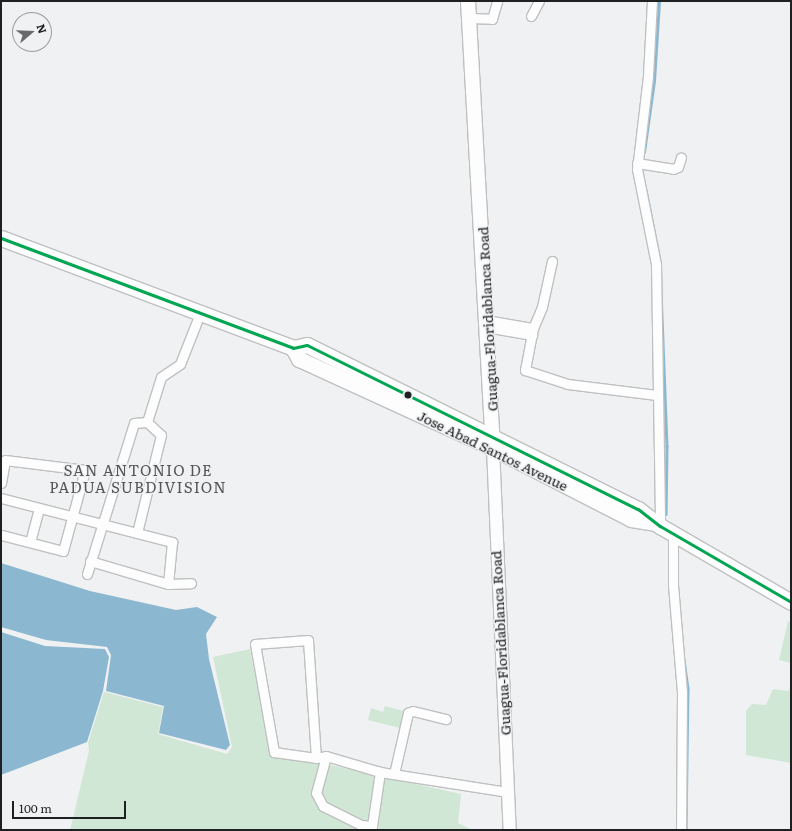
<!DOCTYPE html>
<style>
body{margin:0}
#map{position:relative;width:792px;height:831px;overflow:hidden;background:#f0f1f2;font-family:Literata,serif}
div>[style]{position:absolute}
.green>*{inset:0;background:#d0e7d5}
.water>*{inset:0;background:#8bb8d0}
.stream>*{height:2.5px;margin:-1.25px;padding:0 1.25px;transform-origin:1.25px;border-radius:1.25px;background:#8bb8d0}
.roads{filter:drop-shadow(1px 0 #bfc0c1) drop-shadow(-1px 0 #bfc0c1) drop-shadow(0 1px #bfc0c1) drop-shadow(0 -1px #bfc0c1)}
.minor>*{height:9px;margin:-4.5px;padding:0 4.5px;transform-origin:4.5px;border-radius:4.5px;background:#fdfdfd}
.secondary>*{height:12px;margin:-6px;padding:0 6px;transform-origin:6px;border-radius:6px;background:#fdfdfd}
.primary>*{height:14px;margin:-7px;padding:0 7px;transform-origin:7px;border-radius:7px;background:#fdfdfd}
.trunk>*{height:15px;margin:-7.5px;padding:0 7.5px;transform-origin:7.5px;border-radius:7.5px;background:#fdfdfd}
.bus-1>*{height:3px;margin:-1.5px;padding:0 1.5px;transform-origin:1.5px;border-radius:1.5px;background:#00a651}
.dots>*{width:11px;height:11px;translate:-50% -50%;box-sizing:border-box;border:2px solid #eff1f3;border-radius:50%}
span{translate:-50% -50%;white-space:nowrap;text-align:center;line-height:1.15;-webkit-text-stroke:3px #eff1f3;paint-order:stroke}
.street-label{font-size:14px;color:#1f2021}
.neighbourhood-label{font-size:15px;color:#545557;letter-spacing:1px}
.frame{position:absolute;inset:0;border:2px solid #1f2021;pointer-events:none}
.north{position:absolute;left:12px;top:12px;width:40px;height:40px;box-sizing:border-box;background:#eff1f3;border:1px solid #9c9d9f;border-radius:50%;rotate:71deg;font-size:11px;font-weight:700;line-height:16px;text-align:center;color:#1f2021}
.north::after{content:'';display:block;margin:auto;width:14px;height:18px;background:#68696a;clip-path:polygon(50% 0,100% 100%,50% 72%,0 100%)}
.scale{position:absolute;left:12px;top:801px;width:114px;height:18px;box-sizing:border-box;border:2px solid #1f2021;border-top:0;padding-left:5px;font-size:12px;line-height:14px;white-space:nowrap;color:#1f2021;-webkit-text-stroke:3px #eff1f3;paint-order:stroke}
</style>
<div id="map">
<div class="green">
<div style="clip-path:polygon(788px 621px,791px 623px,791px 663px,779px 660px)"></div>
<div style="clip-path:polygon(250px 649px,268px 742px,278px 754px,382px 776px,376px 830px,70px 830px,89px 751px,88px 743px,104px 692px,163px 707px,158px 734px,227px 754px,232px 747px,213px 657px)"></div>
<div style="clip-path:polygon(791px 687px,791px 763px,746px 755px,746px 711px,752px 704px,766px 705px,773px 689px,788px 691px)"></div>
<div style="clip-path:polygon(385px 706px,408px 712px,404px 729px,368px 720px,371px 708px,383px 712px)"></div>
<div style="clip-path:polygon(384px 777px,461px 794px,458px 823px,472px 830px,378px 830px)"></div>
</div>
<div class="water">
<div style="clip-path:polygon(1px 563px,90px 591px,176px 610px,197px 607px,217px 617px,206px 634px,209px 659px,230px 745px,226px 750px,159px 733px,164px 706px,106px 691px,111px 655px,107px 647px,46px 640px,1px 627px)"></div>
<div style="clip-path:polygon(1px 632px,45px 646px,105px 649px,109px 657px,103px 691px,87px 742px,1px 775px)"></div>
</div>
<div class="stream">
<div style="left:644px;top:152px;width:72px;rotate:-82deg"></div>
<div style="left:654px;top:81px;width:80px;rotate:-86.4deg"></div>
<div style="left:646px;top:190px;width:72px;rotate:78.8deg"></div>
<div style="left:661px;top:290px;width:156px;rotate:87.8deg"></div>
<div style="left:667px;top:446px;width:68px;rotate:90.8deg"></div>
<div style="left:684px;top:660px;width:28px;rotate:82deg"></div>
<div style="left:688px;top:688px;width:142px;rotate:90.8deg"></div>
</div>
<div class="roads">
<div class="minor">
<div style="left:652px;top:1px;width:75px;rotate:93.1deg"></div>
<div style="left:648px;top:76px;width:94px;rotate:96.7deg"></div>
<div style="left:637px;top:169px;width:97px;rotate:78.7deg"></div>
<div style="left:656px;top:264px;width:262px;rotate:89.1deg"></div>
<div style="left:531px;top:16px;width:17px;rotate:-62deg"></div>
<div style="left:469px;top:18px;width:23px;rotate:2deg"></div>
<div style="left:492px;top:19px;width:19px;rotate:-74deg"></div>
<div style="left:637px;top:163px;width:36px;rotate:9deg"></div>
<div style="left:673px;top:169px;width:5px;rotate:-22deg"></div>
<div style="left:678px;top:167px;width:10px;rotate:-73deg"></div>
<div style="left:552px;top:261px;width:47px;rotate:102.3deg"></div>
<div style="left:542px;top:307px;width:23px;rotate:113deg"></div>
<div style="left:533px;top:328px;width:43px;rotate:100.8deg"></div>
<div style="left:525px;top:370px;width:45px;rotate:18deg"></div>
<div style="left:568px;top:384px;width:89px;rotate:7.1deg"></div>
<div style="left:486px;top:320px;width:48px;rotate:9.7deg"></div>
<div style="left:486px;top:327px;width:47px;rotate:9.9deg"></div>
<div style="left:147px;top:422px;width:47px;rotate:-72.7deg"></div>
<div style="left:161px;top:377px;width:23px;rotate:-34deg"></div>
<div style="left:180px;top:364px;width:57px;rotate:-68.4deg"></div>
<div style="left:1px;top:483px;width:23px;rotate:-80deg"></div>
<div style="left:5px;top:460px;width:81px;rotate:7.1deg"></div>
<div style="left:85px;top:470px;width:84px;rotate:105.2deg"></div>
<div style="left:63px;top:551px;width:64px;rotate:-165.5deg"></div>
<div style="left:1px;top:498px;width:177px;rotate:14.4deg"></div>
<div style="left:172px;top:542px;width:42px;rotate:95.4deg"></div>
<div style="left:673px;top:534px;width:51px;rotate:90deg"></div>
<div style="left:673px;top:585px;width:107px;rotate:85.2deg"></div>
<div style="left:682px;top:692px;width:138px;rotate:90.4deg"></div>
<div style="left:30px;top:542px;width:35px;rotate:-75deg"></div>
<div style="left:90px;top:561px;width:81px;rotate:16.4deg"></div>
<div style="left:168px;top:584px;width:23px;rotate:-2deg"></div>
<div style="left:87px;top:574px;width:158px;rotate:-72.7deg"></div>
<div style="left:134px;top:423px;width:13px;rotate:-4deg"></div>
<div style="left:147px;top:422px;width:19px;rotate:43deg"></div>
<div style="left:161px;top:435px;width:101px;rotate:103.8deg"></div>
<div style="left:326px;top:756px;width:38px;rotate:105deg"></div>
<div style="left:316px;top:793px;width:15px;rotate:62deg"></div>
<div style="left:323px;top:806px;width:42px;rotate:26.6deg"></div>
<div style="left:361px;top:825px;width:11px;rotate:5deg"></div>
<div style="left:372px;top:826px;width:55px;rotate:-81.6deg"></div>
<div style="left:316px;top:758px;width:118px;rotate:-93.9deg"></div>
<div style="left:308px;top:640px;width:53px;rotate:175.7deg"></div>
<div style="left:255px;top:644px;width:110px;rotate:80deg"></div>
<div style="left:274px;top:752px;width:42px;rotate:8.1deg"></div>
<div style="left:316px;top:758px;width:10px;rotate:-11deg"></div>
<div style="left:326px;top:756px;width:56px;rotate:16.5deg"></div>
<div style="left:380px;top:772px;width:130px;rotate:8.9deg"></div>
<div style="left:394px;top:774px;width:63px;rotate:-77.1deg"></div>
<div style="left:408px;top:713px;width:5px;rotate:-22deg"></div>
<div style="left:413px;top:711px;width:34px;rotate:14deg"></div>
</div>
<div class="secondary">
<div style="left:493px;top:448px;width:382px;rotate:87.5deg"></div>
</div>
<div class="primary">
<div style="left:468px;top:1px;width:446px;rotate:86.8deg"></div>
</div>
<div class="trunk">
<div style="left:1px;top:238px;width:312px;rotate:20.6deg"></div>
<div style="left:293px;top:348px;width:14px;rotate:-12deg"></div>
<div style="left:307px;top:345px;width:369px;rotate:26.4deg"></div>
<div style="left:638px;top:509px;width:28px;rotate:38deg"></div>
<div style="left:660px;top:526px;width:151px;rotate:30.1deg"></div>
<div style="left:293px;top:348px;width:13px;rotate:61deg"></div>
<div style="left:299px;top:359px;width:213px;rotate:24.6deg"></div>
<div style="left:493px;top:448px;width:155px;rotate:27.2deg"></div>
<div style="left:631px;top:519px;width:24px;rotate:9deg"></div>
</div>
</div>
<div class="bus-1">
<div style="left:1px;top:238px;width:312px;rotate:20.6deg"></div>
<div style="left:293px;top:348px;width:14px;rotate:-12deg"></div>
<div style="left:307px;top:345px;width:369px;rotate:26.4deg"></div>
<div style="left:638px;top:509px;width:28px;rotate:38deg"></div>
<div style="left:660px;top:526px;width:151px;rotate:30.1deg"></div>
</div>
<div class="dots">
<div style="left:408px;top:395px;background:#1f2021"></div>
</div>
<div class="street-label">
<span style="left:487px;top:319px;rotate:-93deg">Guagua-Floridablanca Road</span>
<span style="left:493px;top:450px;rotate:26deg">Jose Abad Santos Avenue</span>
<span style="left:500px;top:643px;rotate:-93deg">Guagua-Floridablanca Road</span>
</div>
<div class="neighbourhood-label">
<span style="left:138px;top:478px">SAN ANTONIO DE<br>PADUA SUBDIVISION</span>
</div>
<div class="frame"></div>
<div class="north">N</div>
<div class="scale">100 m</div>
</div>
